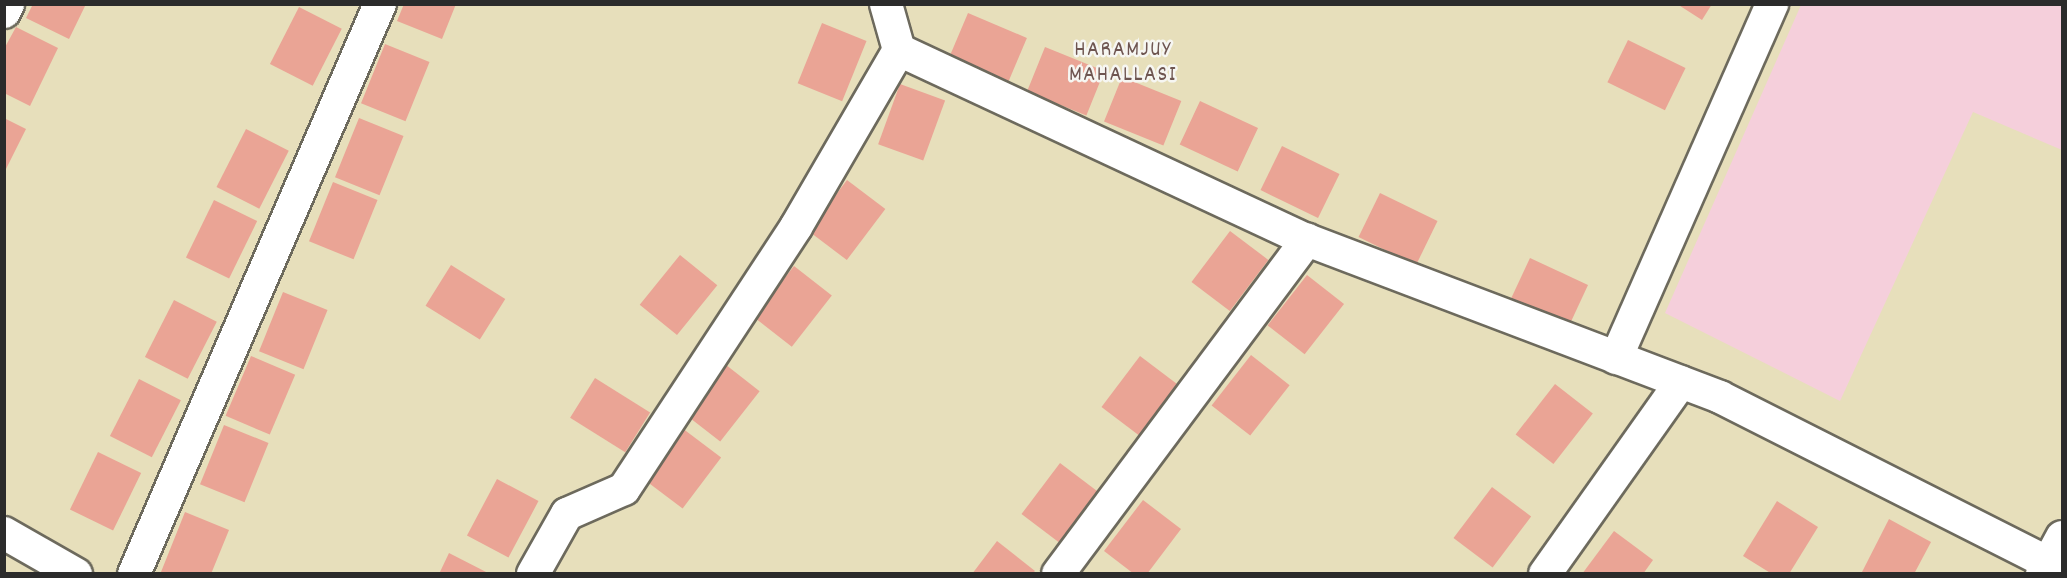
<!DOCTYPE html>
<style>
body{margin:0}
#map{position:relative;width:2067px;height:578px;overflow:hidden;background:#e7dfbb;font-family:Dekko,sans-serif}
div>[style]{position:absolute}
.built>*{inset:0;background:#f5cfdb}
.building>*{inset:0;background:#eaa495;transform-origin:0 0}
.roads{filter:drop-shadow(2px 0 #6d6a5d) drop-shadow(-2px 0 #6d6a5d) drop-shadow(0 2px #6d6a5d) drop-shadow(0 -2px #6d6a5d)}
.street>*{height:32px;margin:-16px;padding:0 16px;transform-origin:16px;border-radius:16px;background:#fff}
span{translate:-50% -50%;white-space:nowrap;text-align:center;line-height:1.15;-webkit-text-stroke:5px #f6f6f2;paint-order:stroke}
.neighbourhood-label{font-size:22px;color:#6e5550;letter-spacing:1.5px}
.frame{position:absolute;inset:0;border:6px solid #2b2b2b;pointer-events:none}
</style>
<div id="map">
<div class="built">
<div style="clip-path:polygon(1801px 5px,2062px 5px,2062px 150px,1973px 112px,1840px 401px,1665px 313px)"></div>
</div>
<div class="building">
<div style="clip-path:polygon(33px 4px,86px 4px,69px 39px,26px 18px)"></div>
<div style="clip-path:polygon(404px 4px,456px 4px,442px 39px,397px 21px)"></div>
<div style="clip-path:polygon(1677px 4px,1712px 4px,1702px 20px)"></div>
<div style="left:299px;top:7px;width:48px;height:64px;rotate:27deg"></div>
<div style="left:968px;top:13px;width:64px;height:48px;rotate:23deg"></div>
<div style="left:822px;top:23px;width:48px;height:65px;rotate:22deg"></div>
<div style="clip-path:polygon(16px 27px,58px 48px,30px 106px,4px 93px,4px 49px)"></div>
<div style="left:1628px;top:40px;width:64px;height:47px;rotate:26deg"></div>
<div style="left:385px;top:44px;width:48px;height:64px;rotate:22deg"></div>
<div style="left:1045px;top:47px;width:64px;height:48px;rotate:22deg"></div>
<div style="left:1122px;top:77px;width:64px;height:48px;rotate:22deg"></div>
<div style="left:900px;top:84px;width:48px;height:64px;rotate:20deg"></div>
<div style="left:1200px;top:101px;width:64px;height:48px;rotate:25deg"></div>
<div style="clip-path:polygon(4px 118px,26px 129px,4px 173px)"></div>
<div style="left:359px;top:118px;width:48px;height:64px;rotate:22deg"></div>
<div style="left:246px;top:129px;width:48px;height:65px;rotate:27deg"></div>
<div style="left:1282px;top:146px;width:64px;height:49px;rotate:26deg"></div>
<div style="left:847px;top:180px;width:48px;height:64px;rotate:37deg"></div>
<div style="left:333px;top:182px;width:48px;height:64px;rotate:22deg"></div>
<div style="left:1380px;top:193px;width:64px;height:49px;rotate:26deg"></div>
<div style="left:214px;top:200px;width:48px;height:64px;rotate:26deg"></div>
<div style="left:1230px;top:231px;width:48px;height:64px;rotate:37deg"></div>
<div style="left:680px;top:255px;width:48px;height:64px;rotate:39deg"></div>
<div style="left:1530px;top:258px;width:64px;height:47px;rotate:25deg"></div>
<div style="left:451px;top:265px;width:64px;height:48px;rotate:32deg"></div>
<div style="left:794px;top:266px;width:48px;height:65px;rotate:38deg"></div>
<div style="left:1307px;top:275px;width:47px;height:64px;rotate:38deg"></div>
<div style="left:283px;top:292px;width:48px;height:64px;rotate:22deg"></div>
<div style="left:174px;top:300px;width:48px;height:64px;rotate:27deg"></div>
<div style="left:1251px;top:355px;width:49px;height:64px;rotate:38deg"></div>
<div style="left:251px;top:356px;width:48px;height:65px;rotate:23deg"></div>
<div style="left:1140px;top:356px;width:48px;height:64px;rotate:37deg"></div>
<div style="left:721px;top:361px;width:49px;height:64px;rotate:38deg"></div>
<div style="left:595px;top:378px;width:65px;height:47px;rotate:32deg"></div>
<div style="left:139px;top:379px;width:47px;height:64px;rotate:27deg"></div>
<div style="left:1555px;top:384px;width:48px;height:64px;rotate:38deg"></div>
<div style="left:224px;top:425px;width:48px;height:64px;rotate:22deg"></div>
<div style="left:682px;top:428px;width:49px;height:64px;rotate:37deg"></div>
<div style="left:98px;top:452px;width:48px;height:64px;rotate:26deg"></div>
<div style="left:1060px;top:463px;width:48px;height:64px;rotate:37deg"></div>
<div style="left:497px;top:479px;width:47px;height:64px;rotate:28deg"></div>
<div style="left:1492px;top:487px;width:49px;height:64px;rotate:37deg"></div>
<div style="clip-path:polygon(1143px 500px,1181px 529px,1147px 574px,1134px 574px,1104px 551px)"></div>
<div style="clip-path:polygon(1777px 501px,1818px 527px,1789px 574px,1772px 574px,1743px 556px)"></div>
<div style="clip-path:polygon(185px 512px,229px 530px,211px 574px,161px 572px)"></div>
<div style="clip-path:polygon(1889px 519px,1931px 542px,1914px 574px,1861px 574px)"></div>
<div style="clip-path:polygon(1614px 531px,1653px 560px,1643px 574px,1582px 574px)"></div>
<div style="clip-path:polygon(997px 541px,1035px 571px,1032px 574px,972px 574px)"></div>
<div style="clip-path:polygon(449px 553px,490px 574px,439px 574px)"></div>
</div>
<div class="roads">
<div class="street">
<div style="left:4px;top:12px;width:9px;rotate:-63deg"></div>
<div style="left:899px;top:50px;width:450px;rotate:25deg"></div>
<div style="left:1307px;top:240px;width:442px;rotate:20.8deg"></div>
<div style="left:1720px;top:397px;width:368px;rotate:26.8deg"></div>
<div style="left:1616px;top:358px;width:387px;rotate:-66.2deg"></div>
<div style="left:4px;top:533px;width:83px;rotate:29.7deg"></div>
<div style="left:134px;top:574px;width:621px;rotate:-66.66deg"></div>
<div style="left:533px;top:574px;width:69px;rotate:-60.5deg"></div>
<div style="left:567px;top:514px;width:62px;rotate:-23.7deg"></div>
<div style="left:624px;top:489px;width:313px;rotate:-56.7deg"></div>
<div style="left:796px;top:227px;width:205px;rotate:-59.8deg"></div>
<div style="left:899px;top:50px;width:48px;rotate:-105.8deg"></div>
<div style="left:1058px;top:574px;width:417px;rotate:-53.3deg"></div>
<div style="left:1545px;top:574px;width:235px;rotate:-54.7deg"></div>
<div style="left:2042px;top:574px;width:42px;rotate:-61.6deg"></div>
</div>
</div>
<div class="neighbourhood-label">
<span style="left:1123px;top:63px">HARAMJUY<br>MAHALLASI</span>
</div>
<div class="frame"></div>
</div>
